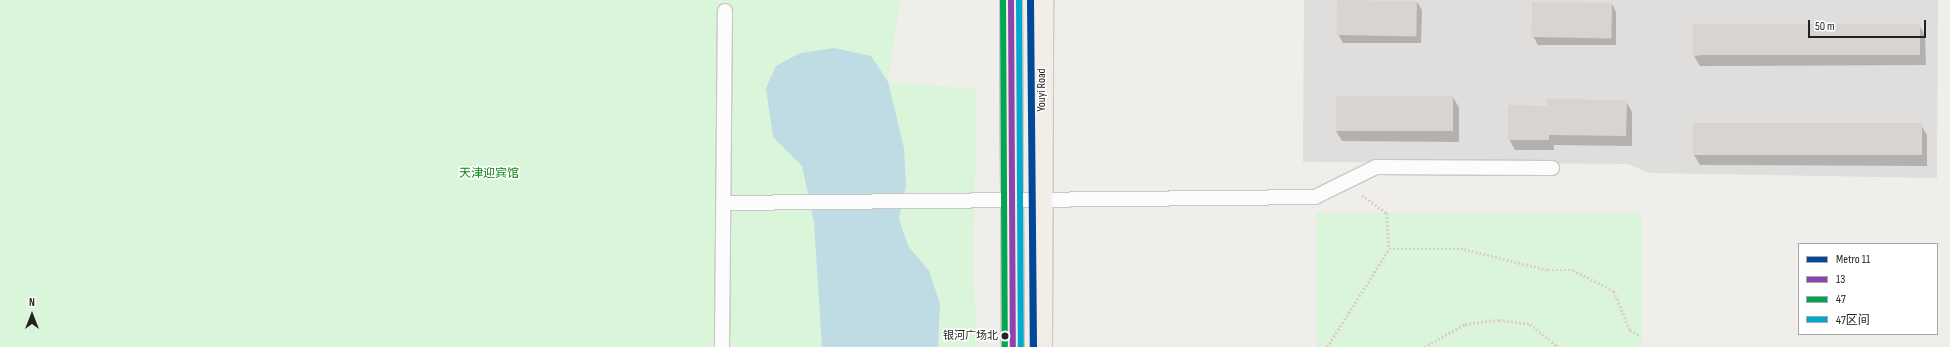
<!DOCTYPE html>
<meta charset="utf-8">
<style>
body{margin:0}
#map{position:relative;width:1950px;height:347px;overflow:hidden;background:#f0eeeb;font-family:"Sofia Sans Condensed","Noto Sans SC",sans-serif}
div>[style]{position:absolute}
.residential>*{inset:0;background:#dfdedc}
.park>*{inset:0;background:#daf5da;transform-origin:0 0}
.water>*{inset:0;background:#bfdbe3}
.shadow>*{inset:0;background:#0003}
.building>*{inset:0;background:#d7d4d2;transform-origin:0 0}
.path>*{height:2.5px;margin-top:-1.25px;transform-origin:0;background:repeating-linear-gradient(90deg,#dccecd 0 2px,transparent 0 4px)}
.roads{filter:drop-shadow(1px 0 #c9c8c7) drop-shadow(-1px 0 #c9c8c7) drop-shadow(0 1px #c9c8c7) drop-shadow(0 -1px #c9c8c7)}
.minor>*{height:14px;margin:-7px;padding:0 7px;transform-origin:7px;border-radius:7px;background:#fdfcfc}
.primary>*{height:22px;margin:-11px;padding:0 11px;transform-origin:11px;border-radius:11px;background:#f3ede7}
.bus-1>*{height:6px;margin:-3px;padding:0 3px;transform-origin:3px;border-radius:3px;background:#8e44ad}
.bus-2>*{height:6px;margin:-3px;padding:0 3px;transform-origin:3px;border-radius:3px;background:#00a651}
.bus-3>*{height:6px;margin:-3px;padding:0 3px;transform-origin:3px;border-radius:3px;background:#00a9ce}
.metro-1>*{height:7px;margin:-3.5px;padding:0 3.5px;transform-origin:3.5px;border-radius:3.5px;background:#004998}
.dots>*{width:11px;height:11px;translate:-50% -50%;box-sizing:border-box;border:2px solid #fff;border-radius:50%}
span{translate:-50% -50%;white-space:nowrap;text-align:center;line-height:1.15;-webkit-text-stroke:3px #fff;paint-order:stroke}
.bus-label{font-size:11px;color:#222}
.right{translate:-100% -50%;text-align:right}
.street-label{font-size:12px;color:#222}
.park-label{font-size:12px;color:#0c8416}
.legend{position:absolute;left:1798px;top:243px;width:140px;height:92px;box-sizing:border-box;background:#fff;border:1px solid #a7a7a7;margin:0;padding:5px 7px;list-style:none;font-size:12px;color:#222}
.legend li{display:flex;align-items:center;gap:8px;height:20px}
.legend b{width:20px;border:1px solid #a7a7a7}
.north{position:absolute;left:12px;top:295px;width:40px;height:40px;-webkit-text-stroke:3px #fff;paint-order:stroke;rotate:0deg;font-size:11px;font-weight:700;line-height:16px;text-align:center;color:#222}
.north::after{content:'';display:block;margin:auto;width:14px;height:18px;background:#222;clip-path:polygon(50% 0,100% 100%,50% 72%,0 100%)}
.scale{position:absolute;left:1808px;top:20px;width:118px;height:18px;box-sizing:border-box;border:2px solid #222;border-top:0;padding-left:5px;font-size:12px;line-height:14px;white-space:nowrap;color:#222;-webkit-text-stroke:3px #fff;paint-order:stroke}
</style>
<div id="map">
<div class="residential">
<div style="clip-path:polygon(1304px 0,1938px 0,1937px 178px,1650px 173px,1628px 164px,1303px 162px)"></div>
</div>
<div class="park">
<div style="clip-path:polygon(0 0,900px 0,888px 82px,977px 89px,973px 270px,978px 347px,0 347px)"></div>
<div style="left:1316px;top:213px;width:326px;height:134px"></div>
</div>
<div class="water">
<div style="clip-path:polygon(835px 48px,871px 56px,888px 82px,904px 148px,906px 185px,899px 219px,908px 246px,929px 271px,940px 304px,938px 347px,822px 347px,814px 222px,802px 166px,773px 137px,766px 88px,776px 66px,800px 53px)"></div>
</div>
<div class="shadow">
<div style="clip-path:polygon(1417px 2px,1422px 10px,1421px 43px,1343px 43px,1338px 34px)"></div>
<div style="clip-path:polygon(1612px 4px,1616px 12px,1616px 45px,1538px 45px,1533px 36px)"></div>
<div style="clip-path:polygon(1919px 25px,1925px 35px,1926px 65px,1700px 66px,1694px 56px)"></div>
<div style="clip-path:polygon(1337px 97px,1453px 97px,1459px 108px,1459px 142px,1342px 141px,1336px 131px)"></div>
<div style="clip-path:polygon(1626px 101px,1632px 112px,1632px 146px,1554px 145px,1554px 150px,1515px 150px,1509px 139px,1548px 107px)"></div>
<div style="clip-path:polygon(1694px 124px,1921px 125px,1927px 135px,1927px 166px,1700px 165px,1694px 155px)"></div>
</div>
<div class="building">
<div style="left:1337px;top:0;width:80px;height:35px;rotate:1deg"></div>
<div style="left:1532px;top:2px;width:80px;height:35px;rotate:1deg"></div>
<div style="left:1920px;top:24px;width:31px;height:227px;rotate:90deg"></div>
<div style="left:1336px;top:96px;width:117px;height:35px"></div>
<div style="clip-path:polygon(1547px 99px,1627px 100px,1626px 136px,1549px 135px,1549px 140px,1508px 140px,1508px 105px,1547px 106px)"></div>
<div style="left:1693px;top:123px;width:229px;height:32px"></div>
</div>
<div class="path">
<div style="left:1362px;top:195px;width:31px;rotate:36deg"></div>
<div style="left:1387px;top:213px;width:36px;rotate:87deg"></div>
<div style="left:1327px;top:347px;width:116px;rotate:-57.7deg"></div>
<div style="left:1389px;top:249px;width:75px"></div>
<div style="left:1464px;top:249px;width:87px;rotate:14deg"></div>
<div style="left:1548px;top:270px;width:25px"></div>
<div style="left:1573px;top:270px;width:46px;rotate:27.1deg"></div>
<div style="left:1614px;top:291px;width:42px;rotate:67.7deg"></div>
<div style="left:1630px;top:330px;width:12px;rotate:31deg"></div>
<div style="left:1424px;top:347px;width:47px;rotate:-29.3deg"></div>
<div style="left:1465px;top:324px;width:34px;rotate:-7deg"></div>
<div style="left:1499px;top:320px;width:31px;rotate:7deg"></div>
<div style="left:1530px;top:324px;width:36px;rotate:39deg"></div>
</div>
<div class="roads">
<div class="minor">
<div style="left:725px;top:203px;width:590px;rotate:-0.58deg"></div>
<div style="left:1315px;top:197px;width:68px;rotate:-26.2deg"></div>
<div style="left:1376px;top:167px;width:176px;rotate:0.3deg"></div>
<div style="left:722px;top:347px;width:336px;rotate:-89.5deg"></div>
</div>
<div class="primary">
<div style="left:1011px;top:0;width:347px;rotate:89.7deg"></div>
<div style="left:1041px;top:347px;width:347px;rotate:-89.8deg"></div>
</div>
</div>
<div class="bus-1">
<div style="left:1011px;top:0;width:347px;rotate:89.7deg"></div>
</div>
<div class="bus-2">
<div style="left:1003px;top:0;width:347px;rotate:89.7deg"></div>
</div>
<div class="bus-3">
<div style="left:1019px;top:0;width:347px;rotate:89.7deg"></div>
</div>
<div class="metro-1">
<div style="left:1030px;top:0;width:347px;rotate:89.5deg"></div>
</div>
<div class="dots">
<div style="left:1005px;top:336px;background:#222"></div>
</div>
<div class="bus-label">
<span class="right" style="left:998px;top:336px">银河广场北</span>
</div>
<div class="street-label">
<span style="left:1042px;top:90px;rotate:-90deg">Youyi Road</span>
</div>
<div class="park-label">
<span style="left:489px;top:174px">天津迎宾馆</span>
</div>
<ul class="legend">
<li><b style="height:5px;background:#004998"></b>Metro 11</li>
<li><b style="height:5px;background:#8e44ad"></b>13</li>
<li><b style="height:5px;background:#00a651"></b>47</li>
<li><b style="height:5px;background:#00a9ce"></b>47区间</li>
</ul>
<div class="north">N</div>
<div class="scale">50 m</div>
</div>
